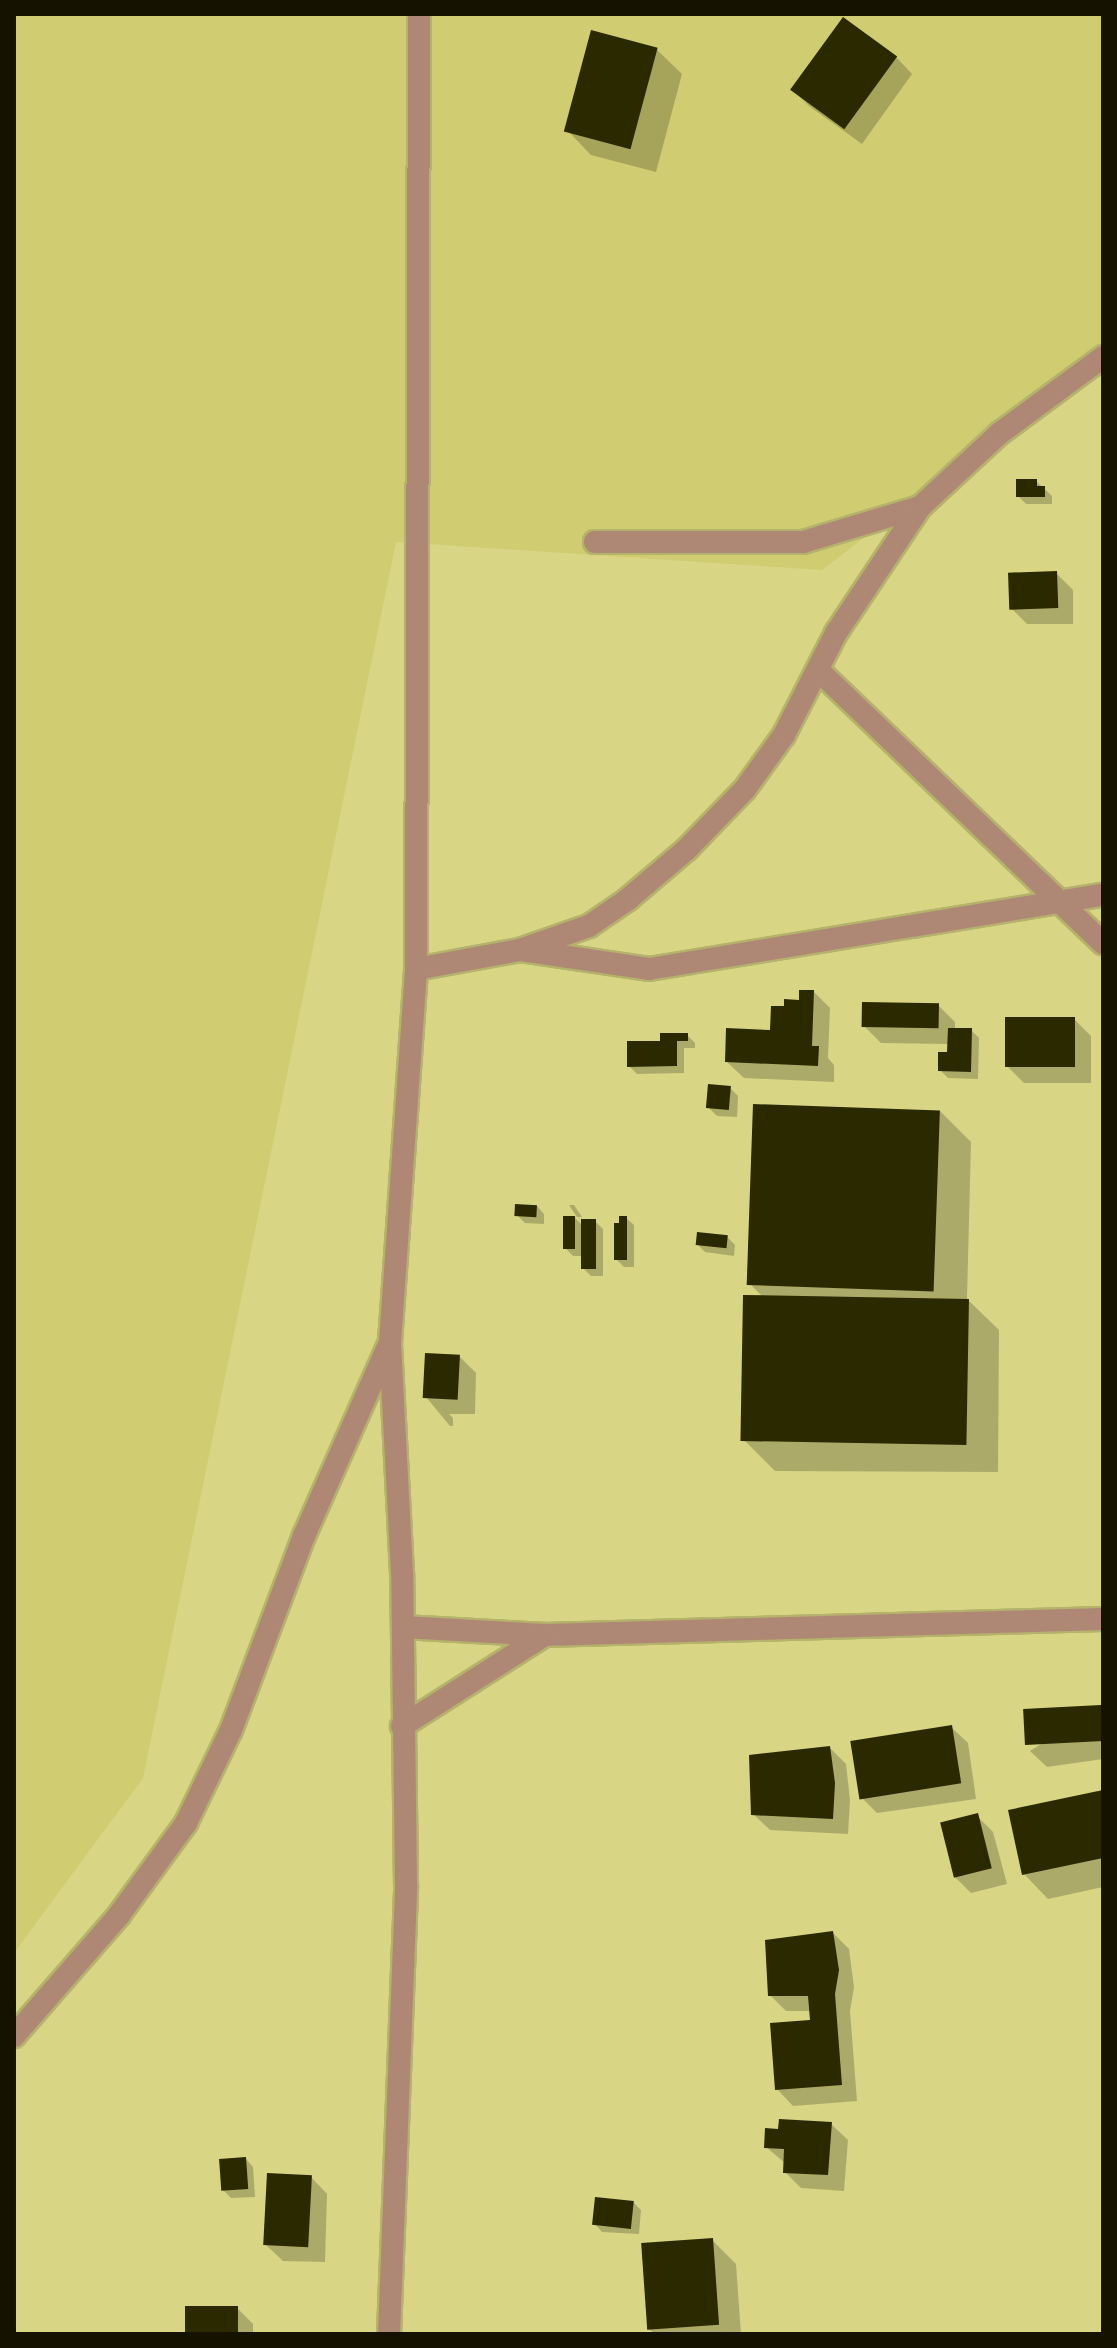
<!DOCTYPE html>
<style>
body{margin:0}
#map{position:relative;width:1117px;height:2348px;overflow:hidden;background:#d8d584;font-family:Poppins,sans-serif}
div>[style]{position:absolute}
.built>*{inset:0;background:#d0cc72}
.shadow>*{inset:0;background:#0003}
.building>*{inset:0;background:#2b2900;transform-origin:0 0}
.roads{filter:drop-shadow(2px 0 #b5b26c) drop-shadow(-2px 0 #b5b26c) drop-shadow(0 2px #b5b26c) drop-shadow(0 -2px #b5b26c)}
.minor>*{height:22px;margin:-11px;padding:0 11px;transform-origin:11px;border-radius:11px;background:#ae8875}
span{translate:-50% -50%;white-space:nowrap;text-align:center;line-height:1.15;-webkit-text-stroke:8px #f5f4cc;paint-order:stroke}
.frame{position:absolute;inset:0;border:16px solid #151300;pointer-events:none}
</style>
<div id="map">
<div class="built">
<div style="clip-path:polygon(14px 14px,1103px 14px,1103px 354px,822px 570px,396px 542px,143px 1778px,14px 1953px)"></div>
</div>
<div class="shadow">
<div style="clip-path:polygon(657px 50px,682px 74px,656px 172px,591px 155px,567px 130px)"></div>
<div style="clip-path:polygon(896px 57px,912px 74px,862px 144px,809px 106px,793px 90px)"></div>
<div style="clip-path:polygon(1036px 481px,1052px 496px,1052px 504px,1026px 504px,1018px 496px)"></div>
<div style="clip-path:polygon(1056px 573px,1073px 590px,1073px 624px,1027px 624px,1011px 608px)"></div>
<div style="clip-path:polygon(814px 992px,830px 1008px,828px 1058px,834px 1065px,834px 1082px,744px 1078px,727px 1062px,772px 1032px,786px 1008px)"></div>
<div style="clip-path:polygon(938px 1005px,955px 1022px,955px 1030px,971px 1030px,979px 1038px,978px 1079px,948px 1078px,940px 1070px,949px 1054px,949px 1044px,881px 1043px,864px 1026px)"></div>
<div style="clip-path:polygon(1074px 1019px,1091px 1036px,1091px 1083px,1024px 1083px,1007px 1066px)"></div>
<div style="clip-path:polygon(687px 1035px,695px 1043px,695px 1048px,684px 1048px,684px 1073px,637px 1074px,629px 1066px,662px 1043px)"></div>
<div style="clip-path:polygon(730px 1088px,738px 1096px,737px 1117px,717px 1116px,709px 1108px)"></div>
<div style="clip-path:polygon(940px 1111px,971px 1142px,967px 1299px,999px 1330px,998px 1472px,775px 1471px,744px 1440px,763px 1297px,750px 1284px)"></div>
<div style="clip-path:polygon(569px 1205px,574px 1205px,582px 1217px,577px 1217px)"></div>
<div style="clip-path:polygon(537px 1206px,544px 1214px,544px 1224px,525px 1223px,517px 1215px)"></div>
<div style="clip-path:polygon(575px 1218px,583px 1226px,595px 1221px,603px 1229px,603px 1276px,591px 1276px,583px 1268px,583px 1256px,573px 1256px,565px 1248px)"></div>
<div style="clip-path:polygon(626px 1218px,634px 1225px,634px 1267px,624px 1267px,616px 1259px,621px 1225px)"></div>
<div style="clip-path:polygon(727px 1237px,735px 1245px,734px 1256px,705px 1252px,697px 1244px)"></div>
<div style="clip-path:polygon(460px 1357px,476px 1373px,475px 1414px,449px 1414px,453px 1418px,453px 1426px,450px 1426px,426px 1397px)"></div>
<div style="clip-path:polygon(1100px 1707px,1103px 1759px,1047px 1767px,1030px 1751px)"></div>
<div style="clip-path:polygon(951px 1727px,968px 1743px,976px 1799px,877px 1813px,860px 1796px)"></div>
<div style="clip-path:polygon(830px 1748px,846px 1764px,850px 1800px,848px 1834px,770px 1830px,753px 1814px)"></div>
<div style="clip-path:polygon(1103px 1792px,1103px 1887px,1048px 1899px,1024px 1874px)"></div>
<div style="clip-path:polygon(977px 1816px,993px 1832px,1007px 1884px,971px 1893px,955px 1877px)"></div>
<div style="clip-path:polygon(833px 1933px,849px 1949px,854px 1987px,850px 2011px,857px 2101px,793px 2106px,777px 2089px,812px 2022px,811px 2011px,786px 2011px,770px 1995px)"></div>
<div style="clip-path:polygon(831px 2124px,848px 2140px,844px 2191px,801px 2188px,785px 2172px,785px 2163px,766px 2147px,780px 2131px)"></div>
<div style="clip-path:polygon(246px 2159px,253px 2167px,255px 2197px,231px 2198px,223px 2190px)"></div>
<div style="clip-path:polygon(311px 2177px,327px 2194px,325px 2262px,283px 2261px,266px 2245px)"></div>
<div style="clip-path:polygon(633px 2202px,641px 2210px,639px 2234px,602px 2232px,595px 2224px)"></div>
<div style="clip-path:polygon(712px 2240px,736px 2264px,741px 2334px,655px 2334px,649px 2329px)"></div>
<div style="clip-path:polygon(237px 2308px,253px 2324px,253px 2334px,187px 2334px)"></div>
</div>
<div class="building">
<div style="left:843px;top:17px;width:67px;height:90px;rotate:36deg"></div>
<div style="left:591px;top:30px;width:69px;height:105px;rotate:15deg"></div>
<div style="clip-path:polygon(1016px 479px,1037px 479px,1037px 486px,1045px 486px,1045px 497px,1016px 497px)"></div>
<div style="left:1057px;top:571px;width:37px;height:49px;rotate:88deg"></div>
<div style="clip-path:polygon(799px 990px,814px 990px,812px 1046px,819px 1046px,818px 1066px,725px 1062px,726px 1028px,770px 1030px,771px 1006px,784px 1006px,784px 999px,799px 1000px)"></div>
<div style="left:862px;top:1002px;width:77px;height:25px;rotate:1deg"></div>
<div style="left:1005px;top:1017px;width:70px;height:50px"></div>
<div style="clip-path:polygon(948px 1028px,972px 1028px,971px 1072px,938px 1071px,938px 1052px,947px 1052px)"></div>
<div style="clip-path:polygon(660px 1033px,688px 1033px,688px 1041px,677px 1041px,677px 1066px,627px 1067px,627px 1041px,660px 1041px)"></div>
<div style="left:708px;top:1084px;width:23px;height:24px;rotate:5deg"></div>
<div style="left:753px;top:1104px;width:187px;height:181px;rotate:2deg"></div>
<div style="left:515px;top:1204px;width:22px;height:12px;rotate:3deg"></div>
<div style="left:563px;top:1216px;width:12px;height:33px"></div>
<div style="clip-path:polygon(619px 1216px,627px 1216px,627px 1260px,614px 1260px,614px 1223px,619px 1223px)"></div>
<div style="left:581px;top:1219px;width:15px;height:50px"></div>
<div style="left:697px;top:1232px;width:31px;height:13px;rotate:6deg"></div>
<div style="left:743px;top:1295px;width:226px;height:146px;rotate:1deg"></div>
<div style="left:425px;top:1353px;width:35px;height:45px;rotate:3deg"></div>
<div style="left:1101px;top:1705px;width:36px;height:78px;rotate:87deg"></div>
<div style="left:952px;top:1725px;width:59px;height:103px;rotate:81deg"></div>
<div style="clip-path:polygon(830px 1746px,835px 1783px,833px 1819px,751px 1815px,749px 1755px)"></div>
<div style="clip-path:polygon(1103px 1790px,1103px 1858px,1022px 1875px,1008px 1810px)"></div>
<div style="left:978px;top:1813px;width:57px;height:39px;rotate:76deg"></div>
<div style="clip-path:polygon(833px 1931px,839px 1970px,835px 1994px,842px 2085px,775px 2090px,770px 2023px,810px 2020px,808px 1996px,768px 1996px,765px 1940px)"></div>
<div style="clip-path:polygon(779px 2119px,832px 2122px,828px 2175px,783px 2173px,784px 2149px,764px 2148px,765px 2128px,778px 2129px)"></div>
<div style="left:246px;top:2157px;width:32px;height:27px;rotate:86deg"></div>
<div style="left:267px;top:2173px;width:45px;height:72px;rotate:3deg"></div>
<div style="left:595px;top:2197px;width:39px;height:28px;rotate:6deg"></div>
<div style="left:713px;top:2238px;width:87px;height:72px;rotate:86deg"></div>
<div style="left:185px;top:2306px;width:53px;height:28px"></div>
</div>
<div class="roads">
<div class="minor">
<div style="left:595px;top:542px;width:208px"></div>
<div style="left:803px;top:542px;width:122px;rotate:-16.7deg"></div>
<div style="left:819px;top:671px;width:393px;rotate:43.8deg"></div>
<div style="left:521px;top:950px;width:129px;rotate:8.4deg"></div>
<div style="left:649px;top:969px;width:460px;rotate:-9.3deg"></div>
<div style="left:416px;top:969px;width:106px;rotate:-10.4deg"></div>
<div style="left:520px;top:950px;width:73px;rotate:-19.2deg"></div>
<div style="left:589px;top:926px;width:46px;rotate:-34.4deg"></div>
<div style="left:627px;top:900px;width:79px;rotate:-40.4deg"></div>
<div style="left:687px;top:849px;width:83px;rotate:-46deg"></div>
<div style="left:745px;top:789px;width:67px;rotate:-54.2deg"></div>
<div style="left:784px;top:735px;width:114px;rotate:-63deg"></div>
<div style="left:836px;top:633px;width:151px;rotate:-56.3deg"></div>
<div style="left:920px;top:507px;width:109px;rotate:-42.8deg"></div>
<div style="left:1000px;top:433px;width:128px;rotate:-36.4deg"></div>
<div style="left:403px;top:1627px;width:142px;rotate:3.2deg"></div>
<div style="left:545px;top:1635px;width:558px;rotate:-1.64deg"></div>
<div style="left:402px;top:1726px;width:169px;rotate:-32.5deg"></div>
<div style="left:14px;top:2036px;width:160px;rotate:-49deg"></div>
<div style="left:119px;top:1915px;width:114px;rotate:-53.9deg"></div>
<div style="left:186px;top:1823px;width:103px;rotate:-64.2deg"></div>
<div style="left:231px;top:1730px;width:207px;rotate:-69.4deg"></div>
<div style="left:304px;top:1536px;width:212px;rotate:-66.1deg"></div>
<div style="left:390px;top:1342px;width:374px;rotate:-86deg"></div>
<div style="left:416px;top:969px;width:955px;rotate:-89.82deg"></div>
<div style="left:389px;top:2334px;width:449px;rotate:-87.8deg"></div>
<div style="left:406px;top:1885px;width:312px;rotate:-90.7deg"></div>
<div style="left:402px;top:1573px;width:226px;rotate:-93deg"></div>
</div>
</div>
<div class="frame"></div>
</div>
